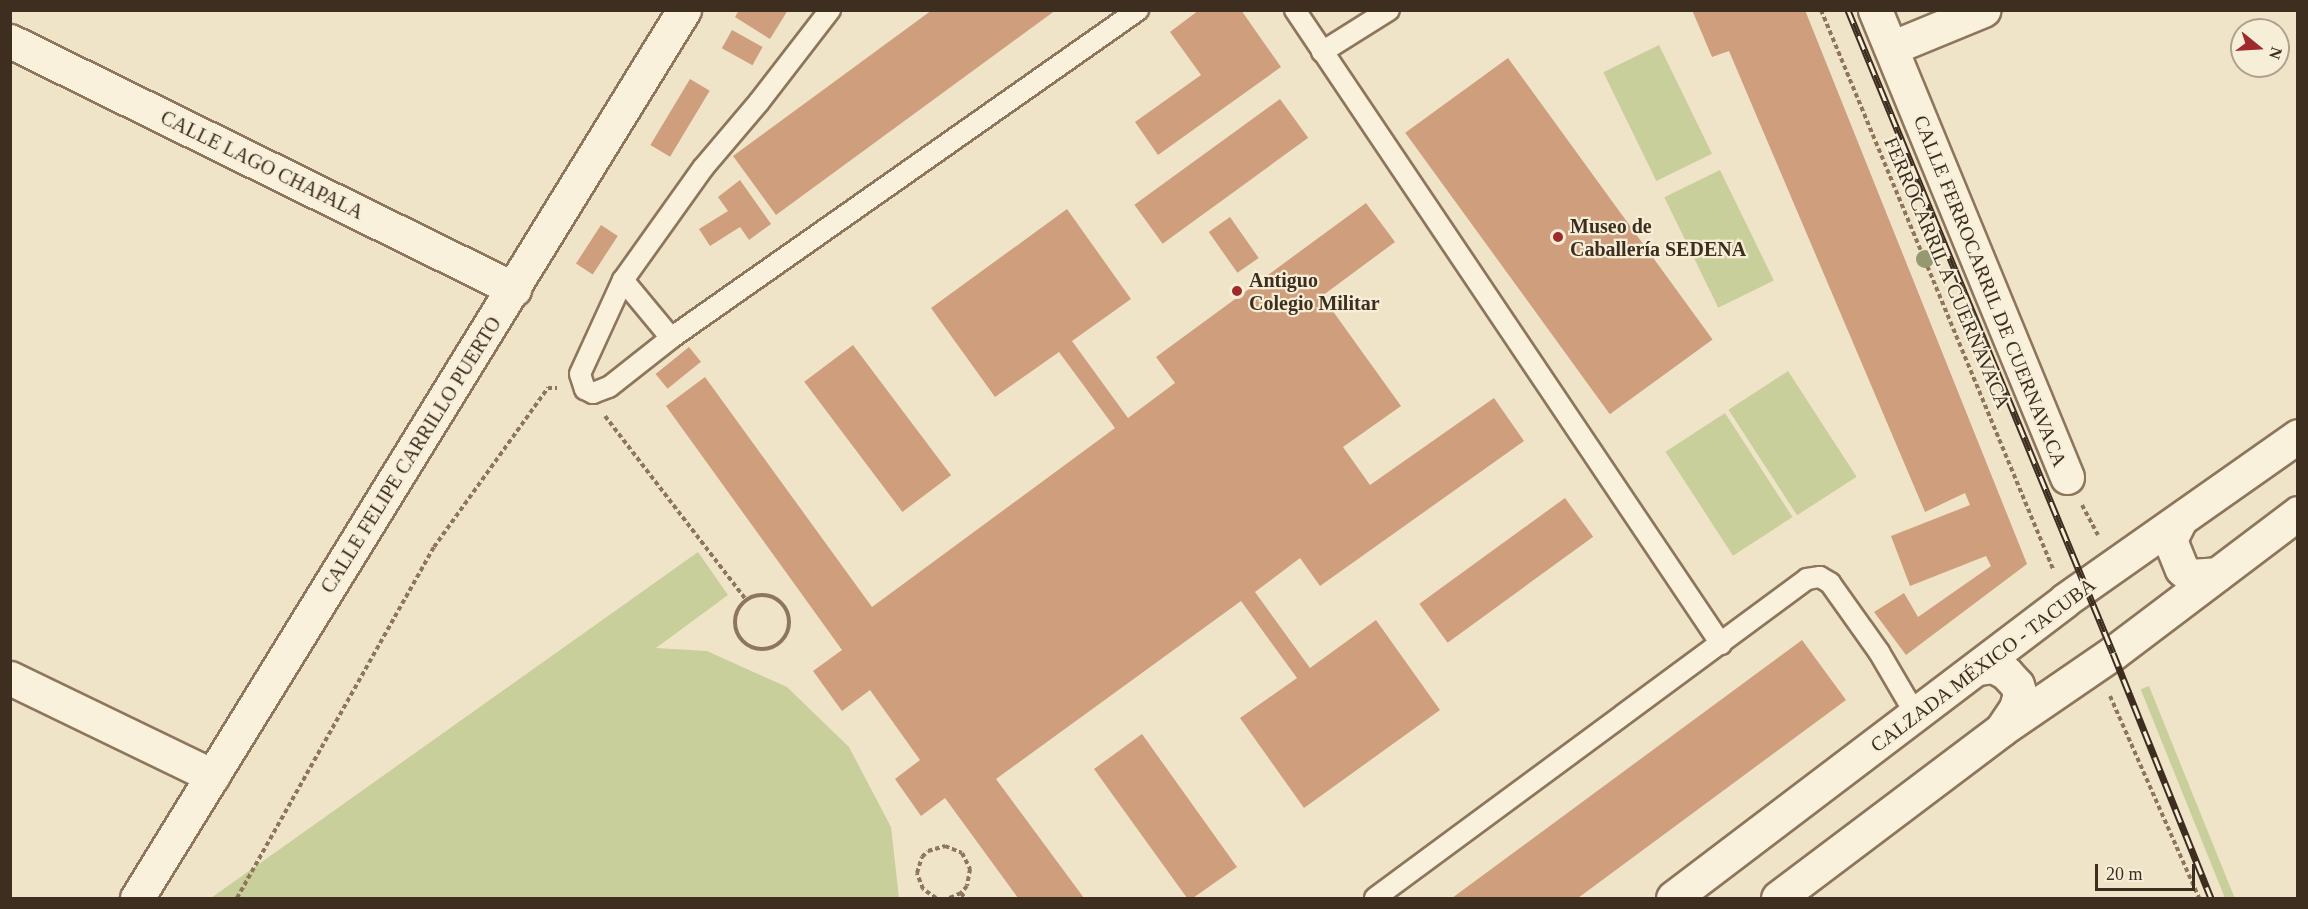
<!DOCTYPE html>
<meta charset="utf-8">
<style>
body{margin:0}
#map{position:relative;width:2308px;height:909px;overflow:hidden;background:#f0e4c8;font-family:"Times New Roman",serif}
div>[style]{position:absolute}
.green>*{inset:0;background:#c9cf9b;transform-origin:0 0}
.building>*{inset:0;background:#cf9f7d;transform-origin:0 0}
.path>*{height:4px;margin-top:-2px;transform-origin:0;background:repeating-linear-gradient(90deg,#8d765c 0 4.5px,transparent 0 7.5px)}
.path>.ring{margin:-2px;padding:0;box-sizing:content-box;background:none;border:4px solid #8d765c;border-radius:50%}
.roads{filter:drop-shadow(2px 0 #8d765c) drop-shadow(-2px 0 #8d765c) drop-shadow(0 2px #8d765c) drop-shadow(0 -2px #8d765c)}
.service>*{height:20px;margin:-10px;padding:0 10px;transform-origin:10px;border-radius:10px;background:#faf1dc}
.minor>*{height:33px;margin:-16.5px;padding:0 16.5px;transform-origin:16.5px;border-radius:16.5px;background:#faf1dc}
.tertiary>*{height:33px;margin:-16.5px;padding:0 16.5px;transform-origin:16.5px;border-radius:16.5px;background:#faf1dc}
.secondary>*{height:33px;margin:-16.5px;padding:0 16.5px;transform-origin:16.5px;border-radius:16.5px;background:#faf1dc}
.rail>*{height:7px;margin-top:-3.5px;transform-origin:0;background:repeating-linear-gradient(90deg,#f7eed8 0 14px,#3d2e20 0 28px);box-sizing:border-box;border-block:2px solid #3d2e20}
.trees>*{width:18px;height:18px;margin:-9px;border-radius:50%;background:#96986f}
.dots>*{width:16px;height:16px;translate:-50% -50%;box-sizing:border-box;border:3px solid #f7eed8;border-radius:50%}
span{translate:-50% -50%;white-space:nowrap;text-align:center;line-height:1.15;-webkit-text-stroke:4.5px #f7eed8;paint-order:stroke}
.street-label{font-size:20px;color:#3d2e20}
.poi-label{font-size:20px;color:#3d2e20;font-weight:700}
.left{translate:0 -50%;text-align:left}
.frame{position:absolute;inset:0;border:12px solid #3d2e20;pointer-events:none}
.north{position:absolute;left:2230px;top:18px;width:60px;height:60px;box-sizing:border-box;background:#f7eed8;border:2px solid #ada18e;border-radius:50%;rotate:108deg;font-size:16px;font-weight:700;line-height:24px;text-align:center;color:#3d2e20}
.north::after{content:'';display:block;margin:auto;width:21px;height:27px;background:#9e2a2b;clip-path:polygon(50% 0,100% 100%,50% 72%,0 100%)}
.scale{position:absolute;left:2095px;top:864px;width:100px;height:27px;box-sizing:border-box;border:3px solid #3d2e20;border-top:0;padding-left:8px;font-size:18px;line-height:21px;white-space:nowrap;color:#3d2e20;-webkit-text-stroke:4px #f7eed8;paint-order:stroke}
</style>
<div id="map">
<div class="green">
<div style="left:1659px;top:45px;width:121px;height:62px;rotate:64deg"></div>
<div style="left:1720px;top:170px;width:123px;height:62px;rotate:64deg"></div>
<div style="left:1788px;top:371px;width:126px;height:71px;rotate:57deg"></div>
<div style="left:1725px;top:413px;width:124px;height:71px;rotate:57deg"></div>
<div style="clip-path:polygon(698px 552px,728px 595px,656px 648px,707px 651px,787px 687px,849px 747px,891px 827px,899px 898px,211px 898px)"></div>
<div style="left:2149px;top:686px;width:229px;height:9px;rotate:68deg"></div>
</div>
<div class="building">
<div style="clip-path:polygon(739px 10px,788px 10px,770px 39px,735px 17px)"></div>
<div style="clip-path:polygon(932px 10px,1056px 10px,776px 215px,733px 156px)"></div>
<div style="clip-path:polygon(1199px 10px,1241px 10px,1281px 67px,1158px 155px,1135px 122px,1201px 75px,1170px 32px)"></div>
<div style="clip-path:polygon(1692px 10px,1805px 10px,2027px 564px,1906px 655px,1874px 612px,1904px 593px,1918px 617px,1991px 566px,1986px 556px,1910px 586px,1891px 536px,1970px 505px,1965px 493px,1925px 512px,1729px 51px,1712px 57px)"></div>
<div style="left:732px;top:30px;width:35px;height:21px;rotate:29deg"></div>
<div style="left:1508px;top:58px;width:348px;height:127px;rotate:54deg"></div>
<div style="left:690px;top:79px;width:23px;height:77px;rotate:31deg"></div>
<div style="left:1280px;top:99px;width:48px;height:180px;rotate:54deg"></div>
<div style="clip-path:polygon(740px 180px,771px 224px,749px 240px,740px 227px,710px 246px,699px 229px,728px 211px,718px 197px)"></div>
<div style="clip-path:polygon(1366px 203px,1395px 242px,1322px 296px,1401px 406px,1343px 447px,1370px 485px,1494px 398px,1524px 441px,1320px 586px,1300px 558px,1255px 592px,1310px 668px,1376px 620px,1440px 710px,1304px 808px,1240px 718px,1297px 678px,1241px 601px,996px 779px,1084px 898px,1018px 898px,945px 798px,921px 816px,895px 779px,920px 760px,870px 690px,842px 711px,813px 671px,842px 650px,666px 406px,705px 377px,872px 607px,1115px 428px,1059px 352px,995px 397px,931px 308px,1067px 209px,1131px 299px,1072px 341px,1128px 418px,1175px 383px,1156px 357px)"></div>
<div style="left:1230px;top:217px;width:50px;height:26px;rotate:55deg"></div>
<div style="left:601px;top:225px;width:20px;height:46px;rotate:33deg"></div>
<div style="left:853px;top:345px;width:163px;height:61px;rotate:53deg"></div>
<div style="left:689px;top:347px;width:19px;height:43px;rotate:51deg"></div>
<div style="left:1565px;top:498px;width:48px;height:180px;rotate:54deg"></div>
<div style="clip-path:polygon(1802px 640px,1846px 700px,1578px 898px,1452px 898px)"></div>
<div style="clip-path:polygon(1142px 734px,1237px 867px,1193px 898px,1187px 898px,1094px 769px)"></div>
</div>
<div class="path">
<div style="left:1821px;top:10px;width:605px;rotate:67.46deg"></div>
<div style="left:605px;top:416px;width:232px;rotate:52.5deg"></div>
<div style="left:2082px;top:505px;width:34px;rotate:62deg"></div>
<div class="ring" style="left:735px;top:595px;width:50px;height:50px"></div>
<div style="left:2110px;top:696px;width:221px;rotate:66.2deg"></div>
<div style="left:961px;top:893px;width:6px;rotate:51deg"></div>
<div style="left:237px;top:898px;width:403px;rotate:-60.7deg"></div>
<div style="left:434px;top:547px;width:196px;rotate:-54.4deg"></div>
<div style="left:548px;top:388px;width:9px"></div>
<div style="left:936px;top:898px;width:16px;rotate:-145deg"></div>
<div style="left:923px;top:889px;width:17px;rotate:-111deg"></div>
<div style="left:917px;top:873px;width:17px;rotate:-73deg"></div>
<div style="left:922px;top:857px;width:8px;rotate:-45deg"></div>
<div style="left:928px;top:851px;width:18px;rotate:-16deg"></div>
<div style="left:945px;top:846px;width:18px;rotate:22deg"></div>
<div style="left:962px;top:853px;width:18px;rotate:63deg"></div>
<div style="left:970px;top:869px;width:17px;rotate:100deg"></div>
<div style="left:967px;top:886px;width:9px;rotate:131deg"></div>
<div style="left:961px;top:893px;width:13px;rotate:157deg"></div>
</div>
<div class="roads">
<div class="service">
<div style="left:830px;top:10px;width:116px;rotate:127.7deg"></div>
<div style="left:759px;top:102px;width:87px;rotate:130.3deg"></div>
<div style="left:703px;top:168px;width:138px;rotate:125.5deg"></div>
<div style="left:623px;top:280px;width:103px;rotate:114.6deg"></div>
<div style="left:580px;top:374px;width:16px;rotate:72deg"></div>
<div style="left:585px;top:389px;width:9px;rotate:27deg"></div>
<div style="left:593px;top:393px;width:17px;rotate:-21deg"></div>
<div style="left:609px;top:387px;width:79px;rotate:-38.3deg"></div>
<div style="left:671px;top:338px;width:571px;rotate:-35.08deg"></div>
<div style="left:1295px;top:10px;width:764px;rotate:56.1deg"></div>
<div style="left:1322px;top:52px;width:79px;rotate:-32.1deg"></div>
<div style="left:623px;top:280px;width:75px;rotate:50.4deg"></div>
<div style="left:1375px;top:898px;width:537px;rotate:-36.44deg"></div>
<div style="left:1807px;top:579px;width:13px;rotate:-9deg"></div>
<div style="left:1820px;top:577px;width:12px;rotate:31deg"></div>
<div style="left:1830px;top:583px;width:85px;rotate:54.6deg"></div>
<div style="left:1879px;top:652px;width:73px;rotate:59.6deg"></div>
</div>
<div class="minor">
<div style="left:1875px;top:10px;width:505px;rotate:67.65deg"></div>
<div style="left:10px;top:41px;width:562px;rotate:26.2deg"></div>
<div style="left:1891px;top:48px;width:100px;rotate:-22.4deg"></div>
<div style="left:10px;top:678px;width:225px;rotate:25.8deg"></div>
</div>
<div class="tertiary">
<div style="left:137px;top:898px;width:1043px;rotate:-58.37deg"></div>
</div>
<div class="secondary">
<div style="left:2179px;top:522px;width:20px;rotate:117deg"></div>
<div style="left:2170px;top:540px;width:31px;rotate:68deg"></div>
<div style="left:2182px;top:569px;width:11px;rotate:41deg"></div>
<div style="left:2190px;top:576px;width:27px;rotate:-4deg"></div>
<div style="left:1977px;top:668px;width:16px;rotate:-7deg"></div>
<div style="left:1993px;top:666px;width:15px;rotate:28deg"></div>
<div style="left:2006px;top:673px;width:16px;rotate:47deg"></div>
<div style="left:2017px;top:685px;width:9px;rotate:72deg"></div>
<div style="left:2020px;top:694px;width:15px;rotate:106deg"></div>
<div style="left:2016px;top:708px;width:25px;rotate:124deg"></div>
<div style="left:1673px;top:898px;width:492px;rotate:-37.2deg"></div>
<div style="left:2065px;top:600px;width:285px;rotate:-35.1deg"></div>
<div style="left:1778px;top:898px;width:281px;rotate:-37deg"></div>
<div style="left:2002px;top:729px;width:135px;rotate:-34.4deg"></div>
<div style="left:2113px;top:653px;width:232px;rotate:-37.1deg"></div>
</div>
</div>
<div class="rail">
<div style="left:1848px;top:10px;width:695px;rotate:67.6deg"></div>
<div style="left:2113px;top:653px;width:264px;rotate:68.2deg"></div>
</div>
<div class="trees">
<div style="left:1925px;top:259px"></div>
</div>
<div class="dots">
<div style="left:1558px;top:237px;background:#9e2a2b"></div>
<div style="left:1237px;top:291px;background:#9e2a2b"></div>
</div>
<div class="street-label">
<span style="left:262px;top:165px;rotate:26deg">CALLE LAGO CHAPALA</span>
<span style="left:1947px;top:273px;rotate:67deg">FERROCARRIL A CUERNAVACA</span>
<span style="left:1990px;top:291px;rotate:68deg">CALLE FERROCARRIL DE CUERNAVACA</span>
<span style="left:411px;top:455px;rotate:-58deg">CALLE FELIPE CARRILLO PUERTO</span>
<span style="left:1983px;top:665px;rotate:-37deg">CALZADA MÉXICO - TACUBA</span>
</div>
<div class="poi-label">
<span class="left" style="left:1570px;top:238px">Museo de<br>Caballería SEDENA</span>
<span class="left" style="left:1249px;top:292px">Antiguo<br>Colegio Militar</span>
</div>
<div class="frame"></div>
<div class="north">N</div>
<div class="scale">20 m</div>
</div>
